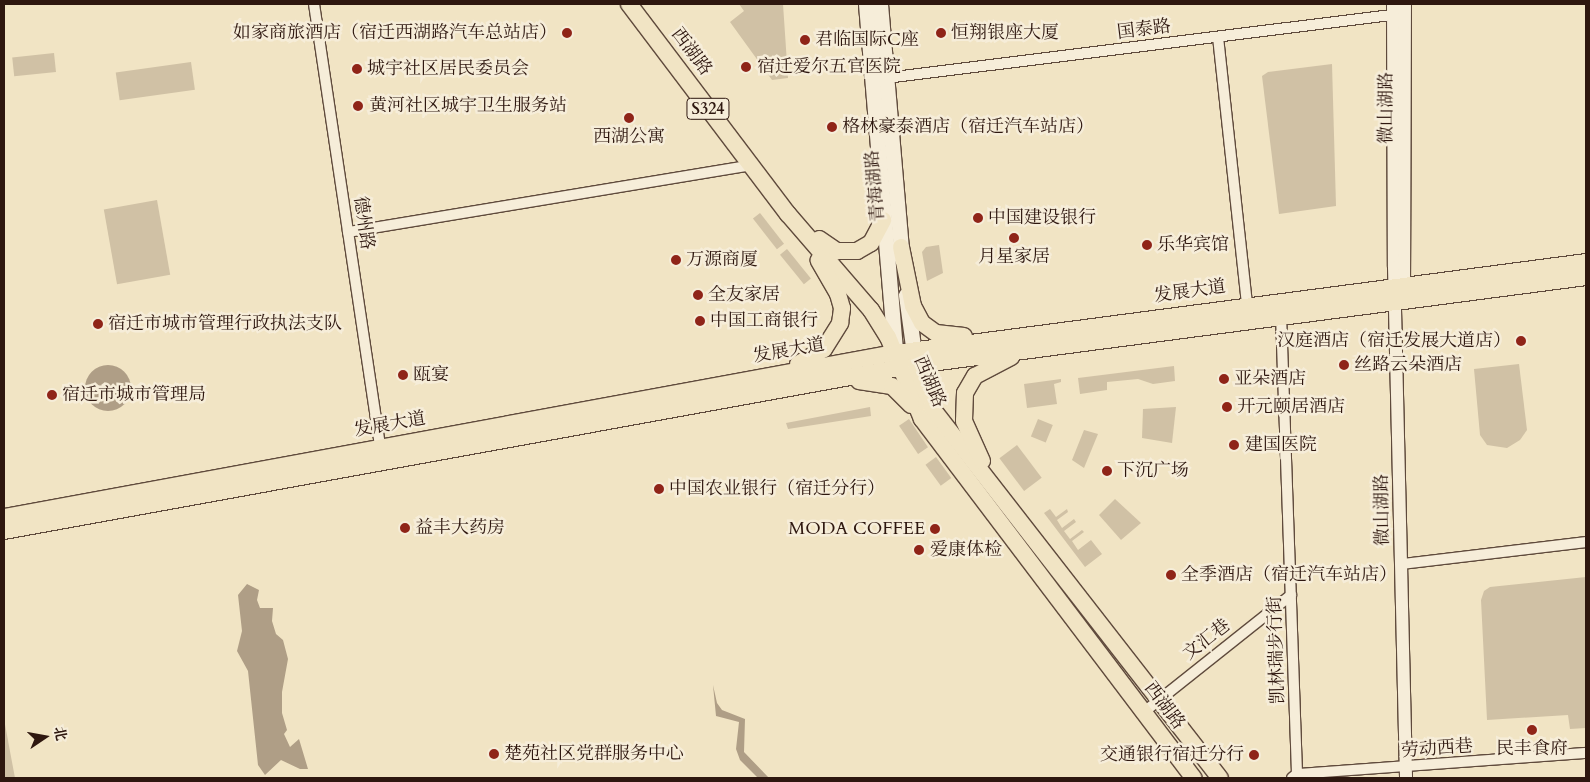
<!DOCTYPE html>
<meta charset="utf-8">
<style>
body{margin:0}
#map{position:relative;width:1590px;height:782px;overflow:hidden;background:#f1e4c4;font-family:Cardo,"Noto Serif SC",serif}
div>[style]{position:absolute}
.green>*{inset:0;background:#d0c1a5;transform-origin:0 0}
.water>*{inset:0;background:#af9e86}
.round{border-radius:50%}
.roads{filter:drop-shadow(1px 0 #5f4a3c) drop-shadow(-1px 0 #5f4a3c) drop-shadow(0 1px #5f4a3c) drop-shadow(0 -1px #5f4a3c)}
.minor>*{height:10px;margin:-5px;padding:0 5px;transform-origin:5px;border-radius:5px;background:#f6edd9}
.tertiary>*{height:12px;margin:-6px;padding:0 6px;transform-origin:6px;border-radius:6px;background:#f6edd9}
.secondary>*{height:15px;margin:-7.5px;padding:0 7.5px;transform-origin:7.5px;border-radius:7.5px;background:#f6edd9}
.primary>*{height:16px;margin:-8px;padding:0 8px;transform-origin:8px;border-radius:8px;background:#f1e4c4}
.dots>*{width:14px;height:14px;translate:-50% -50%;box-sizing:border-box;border:2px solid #f6edd9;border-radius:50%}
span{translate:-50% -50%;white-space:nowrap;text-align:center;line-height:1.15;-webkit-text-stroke:5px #f6edd9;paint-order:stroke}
.shield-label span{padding:1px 4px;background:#f6edd9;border:1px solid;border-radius:4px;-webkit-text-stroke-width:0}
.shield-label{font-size:16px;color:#2e170f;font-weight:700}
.street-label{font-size:18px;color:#2e170f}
.poi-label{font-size:18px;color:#2e170f}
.right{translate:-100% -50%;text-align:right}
.left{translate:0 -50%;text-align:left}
.frame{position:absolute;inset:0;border:5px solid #2e170f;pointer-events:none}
.north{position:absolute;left:20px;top:712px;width:50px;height:50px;-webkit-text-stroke:4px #f6edd9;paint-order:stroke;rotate:78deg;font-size:14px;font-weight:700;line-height:20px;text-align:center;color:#2e170f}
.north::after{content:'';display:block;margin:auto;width:18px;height:22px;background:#2e170f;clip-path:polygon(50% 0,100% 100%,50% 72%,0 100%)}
</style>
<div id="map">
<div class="green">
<div style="clip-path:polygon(739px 4px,783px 4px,788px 78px,772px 80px,730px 22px,744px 11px)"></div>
<div style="left:54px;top:53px;width:19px;height:42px;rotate:84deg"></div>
<div style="left:191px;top:62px;width:28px;height:76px;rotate:82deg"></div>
<div style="clip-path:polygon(1332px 64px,1336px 206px,1279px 214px,1262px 76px,1268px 72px)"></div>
<div style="left:157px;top:200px;width:76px;height:54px;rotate:80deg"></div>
<div style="left:760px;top:213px;width:39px;height:9px;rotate:52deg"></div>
<div style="clip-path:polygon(939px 245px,943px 273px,927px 281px,922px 252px,926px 247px)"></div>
<div style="left:787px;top:249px;width:38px;height:9px;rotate:51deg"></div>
<div style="clip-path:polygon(1519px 364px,1527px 430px,1520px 440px,1507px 448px,1487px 445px,1480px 435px,1474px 369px)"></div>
<div style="clip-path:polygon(1174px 366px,1175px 381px,1153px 384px,1138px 379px,1107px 382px,1107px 390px,1080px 394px,1078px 378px)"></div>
<div style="clip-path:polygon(1061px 379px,1061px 382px,1054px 384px,1057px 404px,1027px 408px,1024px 384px)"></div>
<div style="clip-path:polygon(870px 407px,871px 416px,788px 429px,786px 423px)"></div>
<div style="clip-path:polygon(1176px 407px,1172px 443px,1142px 438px,1143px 409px)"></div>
<div style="left:909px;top:419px;width:34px;height:12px;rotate:56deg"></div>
<div style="left:1038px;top:419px;width:16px;height:19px;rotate:22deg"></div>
<div style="clip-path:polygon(1084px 430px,1098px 434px,1084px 468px,1072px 460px)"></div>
<div style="left:1017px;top:445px;width:41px;height:22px;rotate:53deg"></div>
<div style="left:936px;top:457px;width:26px;height:13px;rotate:54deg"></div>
<div style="clip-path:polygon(1115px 499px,1141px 523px,1121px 540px,1099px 515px)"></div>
<div style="clip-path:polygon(1050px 509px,1056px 517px,1067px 509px,1068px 512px,1057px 520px,1062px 528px,1074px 519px,1076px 522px,1064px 531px,1070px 539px,1082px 530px,1084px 532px,1072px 541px,1078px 550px,1091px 540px,1102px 554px,1085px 567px,1044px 513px)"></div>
<div style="clip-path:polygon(1586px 577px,1586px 728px,1570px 729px,1568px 715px,1487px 720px,1481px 600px,1484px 591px,1490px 587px)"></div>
<div style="clip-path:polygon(4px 719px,15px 778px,4px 778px)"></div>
</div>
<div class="water">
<div class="round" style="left:85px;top:365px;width:46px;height:46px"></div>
<div style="clip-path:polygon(247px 584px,259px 590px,257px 600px,260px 608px,273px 608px,272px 621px,276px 634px,283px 640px,288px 659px,282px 692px,282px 713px,287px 730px,284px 734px,290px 747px,299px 739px,308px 769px,300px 769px,281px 760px,265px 775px,258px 765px,248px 671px,237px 651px,242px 631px,238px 595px)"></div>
<div style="clip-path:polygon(713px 685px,717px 703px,722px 710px,745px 719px,744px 752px,769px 778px,758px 778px,740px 760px,736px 749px,739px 722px,716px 716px)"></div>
</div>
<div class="roads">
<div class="minor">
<div style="left:314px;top:4px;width:448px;rotate:81.5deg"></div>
<div style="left:1218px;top:37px;width:269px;rotate:83.8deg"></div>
<div style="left:886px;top:78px;width:517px;rotate:-7.11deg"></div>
<div style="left:348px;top:232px;width:409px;rotate:-9.4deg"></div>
<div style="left:1281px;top:315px;width:459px;rotate:88deg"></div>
<div style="left:1402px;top:564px;width:185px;rotate:-6.8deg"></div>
<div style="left:1144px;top:712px;width:188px;rotate:-38.5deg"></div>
<div style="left:1292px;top:778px;width:6px;rotate:-39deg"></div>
<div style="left:1297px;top:774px;width:290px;rotate:-4.2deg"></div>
</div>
<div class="tertiary">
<div style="left:1393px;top:4px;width:263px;rotate:89.8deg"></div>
<div style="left:1394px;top:267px;width:511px;rotate:88.65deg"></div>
<div style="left:1401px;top:292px;width:8px;rotate:-67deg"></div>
<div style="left:1404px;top:285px;width:281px;rotate:-89.8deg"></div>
</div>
<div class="secondary">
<div style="left:866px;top:4px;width:346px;rotate:85.2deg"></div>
<div style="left:880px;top:4px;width:256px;rotate:85.1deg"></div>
<div style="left:906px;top:295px;width:67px;rotate:82.2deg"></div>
</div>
<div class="primary">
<div style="left:629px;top:4px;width:263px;rotate:52.9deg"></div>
<div style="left:788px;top:214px;width:127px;rotate:49.2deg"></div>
<div style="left:871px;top:310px;width:32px;rotate:58deg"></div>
<div style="left:888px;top:337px;width:89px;rotate:67.5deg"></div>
<div style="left:922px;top:419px;width:450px;rotate:52.9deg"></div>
<div style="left:819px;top:239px;width:22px;rotate:34deg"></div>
<div style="left:837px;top:251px;width:20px"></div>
<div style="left:857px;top:251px;width:16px;rotate:-30deg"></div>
<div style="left:871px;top:243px;width:26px;rotate:-62deg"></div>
<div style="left:901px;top:247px;width:60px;rotate:78.5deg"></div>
<div style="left:913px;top:306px;width:19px;rotate:62deg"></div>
<div style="left:922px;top:323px;width:17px;rotate:36deg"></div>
<div style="left:936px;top:333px;width:28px;rotate:6deg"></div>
<div style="left:798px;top:364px;width:30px;rotate:-30deg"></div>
<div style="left:824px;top:349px;width:31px;rotate:-58deg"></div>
<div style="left:840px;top:323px;width:15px;rotate:-82deg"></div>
<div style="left:842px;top:308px;width:15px;rotate:-106deg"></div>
<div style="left:838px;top:294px;width:39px;rotate:-120deg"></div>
<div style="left:916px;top:365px;width:45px;rotate:70.3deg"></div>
<div style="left:931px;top:407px;width:470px;rotate:52.1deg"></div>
<div style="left:859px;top:381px;width:33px;rotate:9deg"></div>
<div style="left:892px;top:386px;width:27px;rotate:45deg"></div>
<div style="left:982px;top:461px;width:44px;rotate:-114.2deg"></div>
<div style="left:964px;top:421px;width:28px;rotate:-88deg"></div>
<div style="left:965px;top:393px;width:20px;rotate:-60deg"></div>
<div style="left:975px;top:376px;width:41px;rotate:-27.8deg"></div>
<div style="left:4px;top:517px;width:906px;rotate:-10.43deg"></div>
<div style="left:895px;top:353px;width:697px;rotate:-7.5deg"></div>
<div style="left:4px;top:531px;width:927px;rotate:-10.32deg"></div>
<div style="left:916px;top:365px;width:676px;rotate:-7.48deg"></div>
</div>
</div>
<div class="dots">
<div style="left:567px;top:33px;background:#8f2418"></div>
<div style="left:941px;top:33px;background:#8f2418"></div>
<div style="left:805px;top:40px;background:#8f2418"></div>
<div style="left:746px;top:67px;background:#8f2418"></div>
<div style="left:357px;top:69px;background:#8f2418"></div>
<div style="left:358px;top:106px;background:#8f2418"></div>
<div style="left:629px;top:118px;background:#8f2418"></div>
<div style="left:832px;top:127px;background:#8f2418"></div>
<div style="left:978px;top:218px;background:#8f2418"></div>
<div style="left:1014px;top:238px;background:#8f2418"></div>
<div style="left:1147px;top:245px;background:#8f2418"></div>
<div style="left:676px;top:260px;background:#8f2418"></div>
<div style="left:698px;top:295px;background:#8f2418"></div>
<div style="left:700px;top:321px;background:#8f2418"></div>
<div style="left:98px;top:324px;background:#8f2418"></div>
<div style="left:1521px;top:341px;background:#8f2418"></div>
<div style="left:1344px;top:365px;background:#8f2418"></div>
<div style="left:403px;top:375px;background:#8f2418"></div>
<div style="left:1224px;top:379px;background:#8f2418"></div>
<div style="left:52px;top:395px;background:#8f2418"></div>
<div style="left:1227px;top:407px;background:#8f2418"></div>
<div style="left:1234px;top:445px;background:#8f2418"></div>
<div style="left:1107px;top:471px;background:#8f2418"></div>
<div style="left:659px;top:489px;background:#8f2418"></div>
<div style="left:405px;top:528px;background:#8f2418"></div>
<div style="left:935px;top:529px;background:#8f2418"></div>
<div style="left:919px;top:550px;background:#8f2418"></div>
<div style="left:1171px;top:575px;background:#8f2418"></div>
<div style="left:1532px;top:730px;background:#8f2418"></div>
<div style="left:494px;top:754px;background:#8f2418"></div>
<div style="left:1254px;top:755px;background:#8f2418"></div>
</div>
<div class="shield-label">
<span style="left:708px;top:109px">S324</span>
</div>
<div class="street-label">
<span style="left:1144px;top:30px;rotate:-7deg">国泰路</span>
<span style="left:691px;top:52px;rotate:53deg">西湖路</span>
<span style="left:1387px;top:108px;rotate:-90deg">微山湖路</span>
<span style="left:876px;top:186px;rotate:-95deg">青海湖路</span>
<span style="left:363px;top:223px;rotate:82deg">德州路</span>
<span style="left:1190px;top:292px;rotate:-8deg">发展大道</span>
<span style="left:789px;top:351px;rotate:-10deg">发展大道</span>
<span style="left:929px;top:382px;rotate:67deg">西湖路</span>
<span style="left:390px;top:425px;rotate:-10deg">发展大道</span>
<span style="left:1383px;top:510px;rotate:-91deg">微山湖路</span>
<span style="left:1207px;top:640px;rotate:-38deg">文汇巷</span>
<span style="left:1277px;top:650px;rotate:-92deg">凯林瑞步行街</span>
<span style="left:1164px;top:706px;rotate:53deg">西湖路</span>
<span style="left:1437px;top:749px;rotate:-4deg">劳动西巷</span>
</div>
<div class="poi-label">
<span class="right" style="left:557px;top:33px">如家商旅酒店（宿迁西湖路汽车总站店）</span>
<span class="left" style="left:951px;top:33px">恒翔银座大厦</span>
<span class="left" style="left:815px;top:40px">君临国际C座</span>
<span class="left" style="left:757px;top:67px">宿迁爱尔五官医院</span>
<span class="left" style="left:367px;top:69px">城宇社区居民委员会</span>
<span class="left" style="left:369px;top:106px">黄河社区城宇卫生服务站</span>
<span class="left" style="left:842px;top:127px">格林豪泰酒店（宿迁汽车站店）</span>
<span style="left:629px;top:137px">西湖公寓</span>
<span class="left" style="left:988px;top:218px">中国建设银行</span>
<span class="left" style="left:1157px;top:245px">乐华宾馆</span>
<span style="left:1014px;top:257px">月星家居</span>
<span class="left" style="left:686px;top:260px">万源商厦</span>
<span class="left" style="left:708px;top:295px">全友家居</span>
<span class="left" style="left:710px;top:321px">中国工商银行</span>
<span class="left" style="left:108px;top:324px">宿迁市城市管理行政执法支队</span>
<span class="right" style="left:1511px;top:341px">汉庭酒店（宿迁发展大道店）</span>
<span class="left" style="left:1354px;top:365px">丝路云朵酒店</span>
<span class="left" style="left:413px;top:375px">瓯宴</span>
<span class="left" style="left:1234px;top:379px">亚朵酒店</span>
<span class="left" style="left:62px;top:395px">宿迁市城市管理局</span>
<span class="left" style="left:1237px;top:407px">开元颐居酒店</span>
<span class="left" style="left:1245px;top:445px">建国医院</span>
<span class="left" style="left:1117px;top:471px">下沉广场</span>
<span class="left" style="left:669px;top:489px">中国农业银行（宿迁分行）</span>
<span class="left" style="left:415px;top:528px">益丰大药房</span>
<span class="right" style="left:925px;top:529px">MODA COFFEE</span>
<span class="left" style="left:930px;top:550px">爱康体检</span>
<span class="left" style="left:1181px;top:575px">全季酒店（宿迁汽车站店）</span>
<span style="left:1532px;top:749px">民丰食府</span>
<span class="left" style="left:504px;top:754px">楚苑社区党群服务中心</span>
<span class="right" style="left:1244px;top:755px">交通银行宿迁分行</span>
</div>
<div class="frame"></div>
<div class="north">北</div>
</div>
